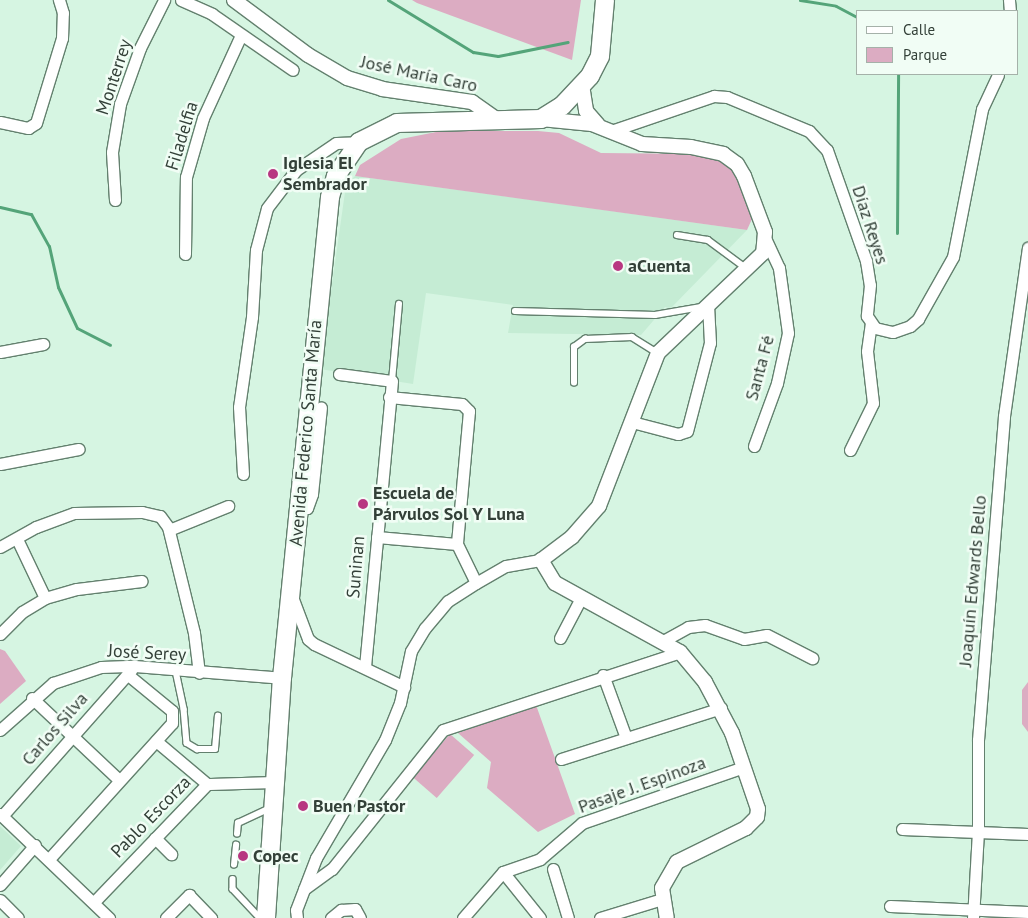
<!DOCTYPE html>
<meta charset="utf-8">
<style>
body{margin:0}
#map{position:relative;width:1028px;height:918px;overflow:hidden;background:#d6f5e2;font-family:"PT Sans",sans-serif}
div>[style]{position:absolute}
.built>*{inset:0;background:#c5ecd4}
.green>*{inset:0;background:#dcacc2;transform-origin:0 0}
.stream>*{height:3px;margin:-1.5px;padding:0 1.5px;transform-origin:1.5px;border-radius:1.5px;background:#54a479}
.roads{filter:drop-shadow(1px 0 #63806e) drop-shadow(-1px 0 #63806e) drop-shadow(0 1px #63806e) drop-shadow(0 -1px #63806e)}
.service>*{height:5.5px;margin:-2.75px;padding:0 2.75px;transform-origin:2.75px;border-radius:2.75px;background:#fff}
.minor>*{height:11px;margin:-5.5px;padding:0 5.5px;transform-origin:5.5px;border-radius:5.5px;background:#fff}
.tertiary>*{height:14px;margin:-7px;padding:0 7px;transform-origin:7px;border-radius:7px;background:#fff}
.primary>*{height:18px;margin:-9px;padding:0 9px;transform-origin:9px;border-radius:9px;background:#fff}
.dots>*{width:14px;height:14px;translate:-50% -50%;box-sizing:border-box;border:2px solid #f1fdf5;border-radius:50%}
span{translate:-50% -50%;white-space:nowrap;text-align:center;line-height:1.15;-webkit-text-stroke:5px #f1fdf5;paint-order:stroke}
.street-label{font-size:18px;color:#334038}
.poi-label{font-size:18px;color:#334038;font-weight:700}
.left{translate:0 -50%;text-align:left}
.legend{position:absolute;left:856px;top:10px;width:162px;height:65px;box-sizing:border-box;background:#f1fdf5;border:1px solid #a5b1a9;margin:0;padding:6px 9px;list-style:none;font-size:15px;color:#334038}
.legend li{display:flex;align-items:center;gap:10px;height:25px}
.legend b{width:25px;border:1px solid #a5b1a9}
</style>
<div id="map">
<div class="built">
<div style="clip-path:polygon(355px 176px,525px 199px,747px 230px,671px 308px,665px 307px,641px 335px,508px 333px,513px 305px,426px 293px,413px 384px,320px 369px,346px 185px)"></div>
<div style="clip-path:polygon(0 826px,21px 846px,0 870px)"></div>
</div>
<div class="green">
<div style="clip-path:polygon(412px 0,581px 0,572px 60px,417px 3px)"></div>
<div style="clip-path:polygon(441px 131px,538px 131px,559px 133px,601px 153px,705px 154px,718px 157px,730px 166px,750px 206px,752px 219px,747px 230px,355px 176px,360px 165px,401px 139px)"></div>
<div style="clip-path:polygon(0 649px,5px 651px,26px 681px,0 704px)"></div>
<div style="clip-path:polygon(1028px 682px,1028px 732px,1022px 724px,1022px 690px)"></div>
<div style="clip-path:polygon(536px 705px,575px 814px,538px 832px,487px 788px,491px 762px,458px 733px)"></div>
<div style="left:450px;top:734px;width:32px;height:57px;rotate:41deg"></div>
</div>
<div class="stream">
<div style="left:388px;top:0;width:100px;rotate:31.5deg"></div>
<div style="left:473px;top:52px;width:25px;rotate:9deg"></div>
<div style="left:498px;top:56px;width:71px;rotate:-11.3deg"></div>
<div style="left:800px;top:0;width:36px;rotate:9deg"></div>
<div style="left:836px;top:6px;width:24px;rotate:28deg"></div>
<div style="left:0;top:207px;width:32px;rotate:13deg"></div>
<div style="left:31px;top:214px;width:37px;rotate:61deg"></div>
<div style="left:49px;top:246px;width:42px;rotate:77.6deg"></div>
<div style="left:58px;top:287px;width:45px;rotate:65.1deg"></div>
<div style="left:77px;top:328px;width:37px;rotate:27deg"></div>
<div style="left:897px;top:233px;width:159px;rotate:-89.6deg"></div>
</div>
<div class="roads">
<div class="service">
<div style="left:677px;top:235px;width:31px;rotate:9deg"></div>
<div style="left:708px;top:240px;width:47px;rotate:36.4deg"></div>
<div style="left:515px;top:311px;width:140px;rotate:1.6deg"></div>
<div style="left:655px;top:315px;width:48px;rotate:-9.7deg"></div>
<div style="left:392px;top:381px;width:77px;rotate:-84.8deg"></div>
<div style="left:574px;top:383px;width:36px;rotate:-90deg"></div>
<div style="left:574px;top:347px;width:14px;rotate:-36deg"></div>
<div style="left:585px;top:339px;width:47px;rotate:-2.4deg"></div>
<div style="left:632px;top:337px;width:31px;rotate:32deg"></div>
<div style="left:176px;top:671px;width:39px;rotate:78deg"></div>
<div style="left:184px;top:709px;width:34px;rotate:85deg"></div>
<div style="left:187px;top:743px;width:12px;rotate:31deg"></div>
<div style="left:197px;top:749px;width:18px"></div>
<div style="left:215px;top:749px;width:33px;rotate:-85deg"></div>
<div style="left:237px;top:834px;width:11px;rotate:-85deg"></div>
<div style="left:238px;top:823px;width:35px;rotate:-25deg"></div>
<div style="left:234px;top:865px;width:20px;rotate:-84deg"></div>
<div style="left:233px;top:879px;width:10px;rotate:90deg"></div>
<div style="left:233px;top:889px;width:40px;rotate:47deg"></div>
</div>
<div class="minor">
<div style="left:181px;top:0;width:34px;rotate:24deg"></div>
<div style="left:212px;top:14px;width:98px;rotate:34.7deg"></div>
<div style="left:1009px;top:0;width:11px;rotate:85deg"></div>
<div style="left:0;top:122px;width:29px;rotate:12deg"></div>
<div style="left:28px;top:128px;width:9px;rotate:-32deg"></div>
<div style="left:36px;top:123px;width:89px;rotate:-73deg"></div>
<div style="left:62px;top:38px;width:25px;rotate:-88deg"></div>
<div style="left:63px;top:13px;width:14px;rotate:-107deg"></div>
<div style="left:611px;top:131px;width:109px;rotate:-18.8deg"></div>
<div style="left:714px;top:96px;width:13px;rotate:4deg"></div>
<div style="left:727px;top:97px;width:89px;rotate:22.5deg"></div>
<div style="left:809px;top:131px;width:26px;rotate:47deg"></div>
<div style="left:827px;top:150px;width:118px;rotate:70.6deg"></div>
<div style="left:866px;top:261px;width:24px;rotate:81deg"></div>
<div style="left:870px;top:285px;width:31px;rotate:96deg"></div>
<div style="left:867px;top:316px;width:14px;rotate:56deg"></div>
<div style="left:875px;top:328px;width:18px;rotate:13deg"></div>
<div style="left:893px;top:332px;width:18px;rotate:-19deg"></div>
<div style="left:910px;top:326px;width:11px;rotate:-41deg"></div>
<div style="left:918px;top:319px;width:71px;rotate:-60.6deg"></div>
<div style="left:953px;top:257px;width:151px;rotate:-78.9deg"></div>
<div style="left:982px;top:109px;width:38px;rotate:-65deg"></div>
<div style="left:115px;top:200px;width:48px;rotate:-93.6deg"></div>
<div style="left:112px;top:152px;width:49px;rotate:-80.5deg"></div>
<div style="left:120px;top:104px;width:59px;rotate:-70.3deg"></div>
<div style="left:140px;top:48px;width:54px;rotate:-63.4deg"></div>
<div style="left:185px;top:254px;width:77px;rotate:-89.3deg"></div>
<div style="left:186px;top:177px;width:61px;rotate:-73.9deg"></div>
<div style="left:203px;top:118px;width:91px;rotate:-65.4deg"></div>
<div style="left:0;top:352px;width:44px;rotate:-10.5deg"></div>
<div style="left:339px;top:374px;width:53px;rotate:7.5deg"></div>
<div style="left:392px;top:381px;width:288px;rotate:95.4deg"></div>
<div style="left:389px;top:397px;width:73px;rotate:5.5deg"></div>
<div style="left:462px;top:404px;width:10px;rotate:45deg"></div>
<div style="left:469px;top:411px;width:134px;rotate:95.2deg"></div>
<div style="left:457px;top:544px;width:43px;rotate:64deg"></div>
<div style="left:632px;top:422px;width:48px;rotate:14.6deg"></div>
<div style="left:678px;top:434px;width:9px;rotate:-18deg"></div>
<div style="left:687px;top:431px;width:91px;rotate:-75.4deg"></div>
<div style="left:710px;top:343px;width:37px;rotate:-93deg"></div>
<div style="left:754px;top:446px;width:67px;rotate:-69.9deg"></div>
<div style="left:777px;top:383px;width:51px;rotate:-77.6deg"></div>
<div style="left:788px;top:333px;width:66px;rotate:-97.9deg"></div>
<div style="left:779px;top:268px;width:31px;rotate:-115deg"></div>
<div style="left:850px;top:450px;width:52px;rotate:-63.9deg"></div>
<div style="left:873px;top:403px;width:52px;rotate:-96.6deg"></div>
<div style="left:867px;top:351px;width:27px;rotate:-82deg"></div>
<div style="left:0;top:464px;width:80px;rotate:-10.8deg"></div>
<div style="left:243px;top:474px;width:67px;rotate:-93.4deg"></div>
<div style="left:239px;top:407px;width:91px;rotate:-81.8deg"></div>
<div style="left:252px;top:317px;width:67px;rotate:-86.6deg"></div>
<div style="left:256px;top:250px;width:43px;rotate:-75.3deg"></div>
<div style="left:267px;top:208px;width:48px;rotate:-52.7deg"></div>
<div style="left:296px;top:170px;width:48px;rotate:-34deg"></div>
<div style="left:336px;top:143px;width:23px;rotate:-2deg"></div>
<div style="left:299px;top:509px;width:8px;rotate:-7deg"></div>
<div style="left:307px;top:508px;width:15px;rotate:-70deg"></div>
<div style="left:312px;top:494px;width:87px;rotate:-84.1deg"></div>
<div style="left:169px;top:530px;width:64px;rotate:-22.1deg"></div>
<div style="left:377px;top:537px;width:80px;rotate:5deg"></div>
<div style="left:17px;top:539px;width:65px;rotate:64.6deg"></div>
<div style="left:0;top:547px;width:41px;rotate:-29.1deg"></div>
<div style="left:36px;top:527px;width:40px;rotate:-20.2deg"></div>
<div style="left:74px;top:513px;width:68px;rotate:-0.8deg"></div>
<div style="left:142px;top:512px;width:18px;rotate:13deg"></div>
<div style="left:160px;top:516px;width:14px;rotate:54deg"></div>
<div style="left:168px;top:527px;width:109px;rotate:76.2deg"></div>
<div style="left:194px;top:633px;width:40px;rotate:82.9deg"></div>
<div style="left:291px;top:594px;width:48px;rotate:69.3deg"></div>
<div style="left:308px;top:639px;width:8px;rotate:40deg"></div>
<div style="left:314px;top:644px;width:100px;rotate:25.5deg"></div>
<div style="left:0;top:634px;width:31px;rotate:-45deg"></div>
<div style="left:22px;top:612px;width:27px;rotate:-31deg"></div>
<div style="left:45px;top:598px;width:33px;rotate:-16deg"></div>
<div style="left:77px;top:589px;width:65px;rotate:-7deg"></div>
<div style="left:560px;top:638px;width:45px;rotate:-62.3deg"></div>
<div style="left:663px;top:641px;width:29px;rotate:-29deg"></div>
<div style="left:688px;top:627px;width:17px;rotate:-7deg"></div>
<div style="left:705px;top:625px;width:41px;rotate:19.7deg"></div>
<div style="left:744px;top:639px;width:23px;rotate:-10deg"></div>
<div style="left:767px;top:635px;width:51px;rotate:27.1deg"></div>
<div style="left:603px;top:675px;width:67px;rotate:69.9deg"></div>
<div style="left:32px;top:698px;width:120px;rotate:43.3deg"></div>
<div style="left:0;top:730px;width:71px;rotate:-41.6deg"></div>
<div style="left:53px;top:683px;width:51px;rotate:-18.4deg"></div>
<div style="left:101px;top:667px;width:33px;rotate:-2deg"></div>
<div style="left:134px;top:666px;width:148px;rotate:4.6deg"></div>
<div style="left:156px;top:741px;width:67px;rotate:40.1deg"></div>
<div style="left:561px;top:759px;width:168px;rotate:-17.7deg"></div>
<div style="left:0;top:814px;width:151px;rotate:43.7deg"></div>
<div style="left:2px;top:816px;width:196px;rotate:-48.5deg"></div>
<div style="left:902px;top:829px;width:126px;rotate:2.3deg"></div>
<div style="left:155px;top:838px;width:23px;rotate:45deg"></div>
<div style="left:49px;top:859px;width:183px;rotate:-47.9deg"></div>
<div style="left:172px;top:723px;width:12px;rotate:-90deg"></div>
<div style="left:172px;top:711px;width:58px;rotate:-140.6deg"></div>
<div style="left:553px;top:869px;width:51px;rotate:73deg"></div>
<div style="left:503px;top:872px;width:59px;rotate:51.2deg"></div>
<div style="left:0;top:885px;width:53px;rotate:-48.8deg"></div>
<div style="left:304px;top:889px;width:34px;rotate:-36deg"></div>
<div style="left:332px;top:869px;width:178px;rotate:-51.4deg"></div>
<div style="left:443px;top:730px;width:250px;rotate:-18.2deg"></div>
<div style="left:0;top:900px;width:25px;rotate:45deg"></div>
<div style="left:94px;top:902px;width:163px;rotate:-46.2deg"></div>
<div style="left:207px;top:784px;width:69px;rotate:-1.7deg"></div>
<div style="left:890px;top:906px;width:138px;rotate:2.5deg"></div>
<div style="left:166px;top:918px;width:33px;rotate:-45deg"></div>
<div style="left:189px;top:895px;width:32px;rotate:46deg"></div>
<div style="left:297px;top:918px;width:8px;rotate:-97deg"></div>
<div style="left:296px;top:910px;width:56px;rotate:-69deg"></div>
<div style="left:316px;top:858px;width:137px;rotate:-59.7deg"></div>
<div style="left:385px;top:740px;width:40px;rotate:-68deg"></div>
<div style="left:400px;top:703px;width:53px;rotate:-78.1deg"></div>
<div style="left:411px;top:651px;width:27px;rotate:-59deg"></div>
<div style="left:425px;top:628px;width:35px;rotate:-50deg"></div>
<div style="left:448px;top:601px;width:33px;rotate:-33deg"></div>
<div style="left:476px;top:583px;width:34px;rotate:-30deg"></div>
<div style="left:506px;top:566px;width:36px;rotate:-10deg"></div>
<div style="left:331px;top:918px;width:13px;rotate:-39deg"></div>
<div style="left:341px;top:910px;width:14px;rotate:-4deg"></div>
<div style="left:355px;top:909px;width:10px;rotate:61deg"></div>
<div style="left:463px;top:918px;width:61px;rotate:-49deg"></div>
<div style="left:503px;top:872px;width:39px;rotate:-19deg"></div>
<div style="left:540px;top:859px;width:55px;rotate:-40.6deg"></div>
<div style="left:582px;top:823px;width:171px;rotate:-19.1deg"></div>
<div style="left:600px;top:918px;width:65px;rotate:-17deg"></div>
<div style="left:973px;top:918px;width:86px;rotate:-86.7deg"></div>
<div style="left:978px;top:832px;width:92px;rotate:-90deg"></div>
<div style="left:978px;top:740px;width:325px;rotate:-85.4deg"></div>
<div style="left:1004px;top:416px;width:170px;rotate:-81.9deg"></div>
</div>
<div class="tertiary">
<div style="left:234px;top:0;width:92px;rotate:36.6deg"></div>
<div style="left:308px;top:55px;width:45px;rotate:30.5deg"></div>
<div style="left:347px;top:78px;width:37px;rotate:17deg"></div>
<div style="left:382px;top:89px;width:91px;rotate:8.2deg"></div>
<div style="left:472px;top:102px;width:29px;rotate:35deg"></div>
<div style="left:582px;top:85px;width:26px;rotate:81deg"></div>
<div style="left:586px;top:111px;width:18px;rotate:49deg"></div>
<div style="left:541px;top:119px;width:51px;rotate:5.6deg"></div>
<div style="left:592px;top:124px;width:54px;rotate:21.8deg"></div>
<div style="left:642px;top:144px;width:49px;rotate:3.5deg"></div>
<div style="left:691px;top:147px;width:33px;rotate:12deg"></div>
<div style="left:723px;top:154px;width:17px;rotate:36deg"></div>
<div style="left:737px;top:164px;width:14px;rotate:60deg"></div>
<div style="left:744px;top:176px;width:60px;rotate:69.4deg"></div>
<div style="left:765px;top:232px;width:21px;rotate:95deg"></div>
<div style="left:763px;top:253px;width:145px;rotate:136.4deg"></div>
<div style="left:658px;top:353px;width:164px;rotate:111.1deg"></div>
<div style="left:599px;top:506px;width:41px;rotate:131.1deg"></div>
<div style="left:572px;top:537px;width:39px;rotate:143deg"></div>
<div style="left:541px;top:560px;width:27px;rotate:59deg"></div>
<div style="left:555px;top:583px;width:143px;rotate:28.9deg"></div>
<div style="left:680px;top:652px;width:39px;rotate:50deg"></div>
<div style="left:705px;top:682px;width:58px;rotate:62.1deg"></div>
<div style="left:732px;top:733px;width:80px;rotate:71.1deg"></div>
<div style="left:758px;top:809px;width:8px;rotate:97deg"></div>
<div style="left:757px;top:817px;width:16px;rotate:135deg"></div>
<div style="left:746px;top:828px;width:77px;rotate:153.8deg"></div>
<div style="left:677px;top:862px;width:30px;rotate:120deg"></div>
<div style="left:662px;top:888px;width:30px;rotate:81deg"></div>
</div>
<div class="primary">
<div style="left:266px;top:918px;width:241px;rotate:-86.2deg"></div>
<div style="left:282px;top:678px;width:483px;rotate:-84.3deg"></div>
<div style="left:330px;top:197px;width:22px;rotate:-74deg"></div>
<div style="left:336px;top:176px;width:41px;rotate:-55.9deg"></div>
<div style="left:359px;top:142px;width:42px;rotate:-26.6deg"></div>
<div style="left:397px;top:123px;width:144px;rotate:-1.6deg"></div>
<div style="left:541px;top:119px;width:25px;rotate:-32deg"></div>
<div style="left:562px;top:106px;width:41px;rotate:-47deg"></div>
<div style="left:590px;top:76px;width:22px;rotate:-63deg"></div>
<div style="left:600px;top:56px;width:56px;rotate:-84.9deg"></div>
</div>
</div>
<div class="dots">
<div style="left:273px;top:174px;background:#b83781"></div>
<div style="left:618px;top:266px;background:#b83781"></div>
<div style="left:363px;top:504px;background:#b83781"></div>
<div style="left:303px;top:806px;background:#b83781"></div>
<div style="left:243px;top:856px;background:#b83781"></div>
</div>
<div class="street-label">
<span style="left:419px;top:74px;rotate:12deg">José María Caro</span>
<span style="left:114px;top:77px;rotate:-72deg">Monterrey</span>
<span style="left:182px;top:136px;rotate:-73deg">Filadelfia</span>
<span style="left:870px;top:225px;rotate:72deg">Díaz Reyes</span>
<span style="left:760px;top:368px;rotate:-75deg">Santa Fé</span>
<span style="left:306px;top:433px;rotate:-85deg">Avenida Federico Santa María</span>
<span style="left:356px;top:567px;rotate:-85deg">Suninan</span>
<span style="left:973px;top:581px;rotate:-85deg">Joaquín Edwards Bello</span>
<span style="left:147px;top:653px;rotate:3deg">José Serey</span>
<span style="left:55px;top:729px;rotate:-49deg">Carlos Silva</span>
<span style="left:642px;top:785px;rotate:-20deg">Pasaje J. Espinoza</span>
<span style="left:151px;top:817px;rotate:-46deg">Pablo Escorza</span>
</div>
<div class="poi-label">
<span class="left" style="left:283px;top:174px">Iglesia El<br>Sembrador</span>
<span class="left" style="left:628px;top:266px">aCuenta</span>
<span class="left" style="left:373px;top:504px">Escuela de<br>Párvulos Sol Y Luna</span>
<span class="left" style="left:313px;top:806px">Buen Pastor</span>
<span class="left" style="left:253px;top:856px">Copec</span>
</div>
<ul class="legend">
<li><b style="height:6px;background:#fff"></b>Calle</li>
<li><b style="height:14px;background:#dcacc2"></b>Parque</li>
</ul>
</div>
